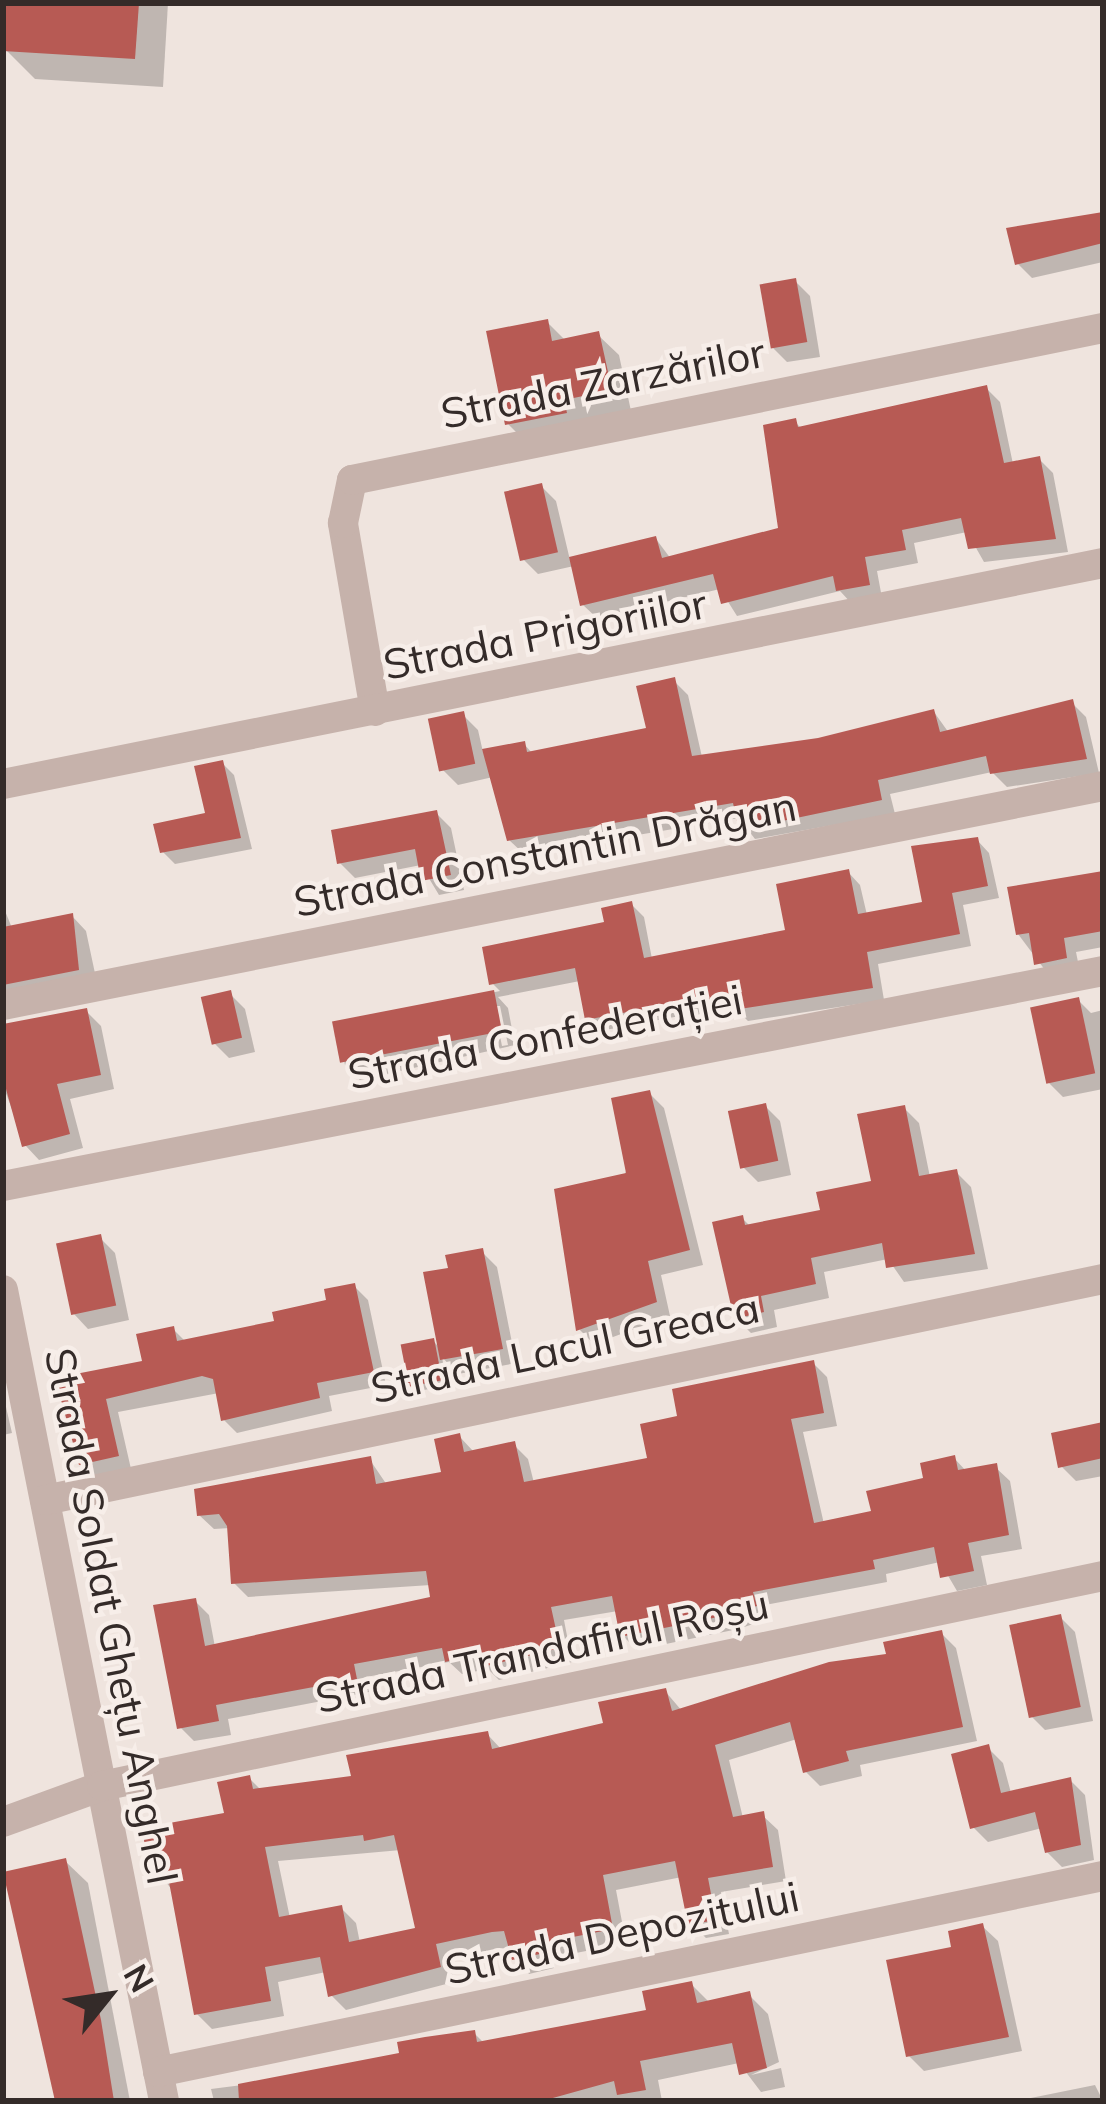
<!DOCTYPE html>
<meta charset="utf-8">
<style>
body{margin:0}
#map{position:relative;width:1106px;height:2104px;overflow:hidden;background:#efe4de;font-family:Mulish,sans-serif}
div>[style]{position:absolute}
.shadow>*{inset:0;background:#0003}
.building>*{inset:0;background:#b75a54;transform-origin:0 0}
.minor>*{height:30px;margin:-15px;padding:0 15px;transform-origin:15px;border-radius:15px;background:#c6b2ab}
span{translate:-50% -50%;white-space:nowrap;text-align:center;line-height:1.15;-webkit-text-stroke:9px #f7eee9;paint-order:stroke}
.street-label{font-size:42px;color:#342b29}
.frame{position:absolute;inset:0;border:6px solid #342b29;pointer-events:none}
.north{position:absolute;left:48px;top:1936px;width:120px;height:120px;-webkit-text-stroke:9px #f7eee9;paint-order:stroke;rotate:60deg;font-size:33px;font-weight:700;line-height:48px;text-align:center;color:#342b29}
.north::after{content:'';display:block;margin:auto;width:42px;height:54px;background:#342b29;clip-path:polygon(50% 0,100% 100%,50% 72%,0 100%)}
</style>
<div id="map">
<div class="shadow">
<div style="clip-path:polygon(9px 3px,168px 3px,163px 87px,35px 79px,6px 50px)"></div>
<div style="clip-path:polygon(1103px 214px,1103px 262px,1032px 278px,1017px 263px)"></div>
<div style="clip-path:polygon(795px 281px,810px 296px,820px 357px,787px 362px,772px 347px)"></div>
<div style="clip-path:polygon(547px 322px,566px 341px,598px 335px,619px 355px,631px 411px,528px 444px,507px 423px)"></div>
<div style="clip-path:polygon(986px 388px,1000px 402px,1013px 464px,1039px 459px,1053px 473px,1068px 552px,984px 562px,967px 532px,914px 543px,918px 563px,877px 571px,882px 598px,852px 604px,840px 591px,737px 616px,720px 589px,597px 618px,583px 605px,574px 566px,538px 574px,523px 559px,541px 486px,556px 501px,570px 560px,656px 539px,671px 559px,781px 530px,795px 422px,802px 429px)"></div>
<div style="clip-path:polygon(674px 681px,688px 695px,702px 757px,819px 741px,934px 712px,949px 733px,1072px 703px,1086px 717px,1099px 773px,1007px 787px,992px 772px,890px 794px,895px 814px,755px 839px,739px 818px,524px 854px,509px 840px,493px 777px,458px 785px,443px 770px,463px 715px,478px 730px,483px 752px,524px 744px,533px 754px,649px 731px)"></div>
<div style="clip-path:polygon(222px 763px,234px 775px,252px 849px,175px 864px,163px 852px,208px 815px)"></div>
<div style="clip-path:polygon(436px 813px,451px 828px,464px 890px,439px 895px,421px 865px,355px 878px,340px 863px)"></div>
<div style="clip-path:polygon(evenodd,977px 840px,989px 853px,999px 898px,963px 905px,971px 946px,878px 964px,884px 1000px,748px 1021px,740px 1013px,693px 1023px,685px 1015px,600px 1031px,588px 1018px,580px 981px,498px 997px,508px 1008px,515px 1045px,360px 1080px,345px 1065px,336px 1025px,500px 991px,492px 983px,608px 925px,631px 904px,644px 917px,652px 959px,789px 932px,848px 872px,860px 885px,867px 915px,926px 904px,977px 840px,494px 1006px,500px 1006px,508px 1045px,502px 1046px,494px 1006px)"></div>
<div style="clip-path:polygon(1103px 872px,1103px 947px,1076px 952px,1080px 972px,1051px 978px,1018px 934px)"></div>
<div style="clip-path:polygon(3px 906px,12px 928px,72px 916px,86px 931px,96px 978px,5px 1004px,3px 1020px)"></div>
<div style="clip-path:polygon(230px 994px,245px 1009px,255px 1052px,229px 1058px,214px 1043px)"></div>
<div style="clip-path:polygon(1078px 1000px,1091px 1013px,1103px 1010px,1103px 1089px,1063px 1097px,1048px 1082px)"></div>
<div style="clip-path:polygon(86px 1011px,101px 1026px,114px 1089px,70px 1099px,83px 1148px,39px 1160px,25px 1145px,3px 1085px,3px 1026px)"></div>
<div style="clip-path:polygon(649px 1093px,664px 1108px,703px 1265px,661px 1275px,670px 1316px,594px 1344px,579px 1329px)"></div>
<div style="clip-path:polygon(765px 1106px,780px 1121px,791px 1175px,758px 1182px,743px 1167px)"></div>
<div style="clip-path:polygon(904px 1108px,919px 1123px,930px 1177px,956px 1172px,971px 1187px,988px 1269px,904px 1282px,888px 1259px,824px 1272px,829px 1298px,774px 1310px,777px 1327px,751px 1333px,736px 1318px,742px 1218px,751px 1227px,823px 1212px,874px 1184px)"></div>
<div style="clip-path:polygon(100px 1238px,115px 1253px,129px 1320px,88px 1329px,74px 1314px)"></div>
<div style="clip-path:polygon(482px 1252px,497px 1267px,516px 1363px,458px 1374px,442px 1357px,447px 1386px,418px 1391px,411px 1384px,433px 1341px,441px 1349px)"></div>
<div style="clip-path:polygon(354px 1286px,368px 1300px,386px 1385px,329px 1396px,332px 1411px,237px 1433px,224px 1420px,219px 1393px,118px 1412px,131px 1469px,95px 1477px,81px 1464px,59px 1380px,145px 1363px,173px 1329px,186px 1342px,278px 1324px)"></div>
<div style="clip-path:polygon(813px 1363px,827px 1377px,837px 1426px,803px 1432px,824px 1524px,875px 1513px,954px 1458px,967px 1472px,995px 1467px,1010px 1481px,1022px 1549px,981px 1556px,987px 1585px,957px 1591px,940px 1562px,886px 1574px,887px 1582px,765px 1605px,769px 1619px,738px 1629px,637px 1650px,623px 1636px,618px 1611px,564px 1620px,572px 1662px,499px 1680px,488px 1669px,462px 1674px,449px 1662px,366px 1677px,369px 1692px,228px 1719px,231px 1735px,194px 1741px,180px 1727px,195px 1601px,209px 1615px,215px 1647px,433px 1600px,431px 1585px,248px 1597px,234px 1583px,230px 1528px,214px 1529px,199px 1515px,370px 1460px,387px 1485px,444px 1475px,459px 1436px,473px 1451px,514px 1445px,528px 1459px,534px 1483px,651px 1461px,681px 1418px)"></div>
<div style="clip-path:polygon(3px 1394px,12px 1433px,3px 1435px)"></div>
<div style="clip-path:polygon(1103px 1425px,1103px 1476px,1076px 1481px,1061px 1466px)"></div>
<div style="clip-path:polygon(1060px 1617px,1075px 1632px,1093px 1721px,1045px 1730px,1030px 1715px)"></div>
<div style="clip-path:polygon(evenodd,941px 1633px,956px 1648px,977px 1741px,860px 1765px,862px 1776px,820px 1786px,805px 1771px,797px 1739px,729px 1760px,743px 1818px,762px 1815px,778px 1830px,786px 1881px,721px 1892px,729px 1934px,706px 1938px,691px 1923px,682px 1877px,616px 1890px,626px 1943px,551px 1958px,554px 1968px,529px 1974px,511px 1947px,449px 1959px,454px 1982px,346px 2010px,331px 1995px,326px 1972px,278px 1982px,284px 2016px,212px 2029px,197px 2014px,175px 1894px,151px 1862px,227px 1815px,249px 1778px,262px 1791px,354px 1779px,487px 1734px,502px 1750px,606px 1725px,665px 1691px,682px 1711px,889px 1656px,941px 1633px,401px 1850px,418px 1931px,360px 1943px,356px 1923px,341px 1908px,290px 1918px,278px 1861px,401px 1850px)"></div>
<div style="clip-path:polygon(988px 1748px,1003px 1763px,1011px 1793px,1070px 1780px,1085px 1795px,1094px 1860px,1062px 1867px,1047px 1852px,1042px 1828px,988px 1842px,973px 1827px)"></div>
<div style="clip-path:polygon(65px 1861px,88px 1883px,130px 2101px,56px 2101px)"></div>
<div style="clip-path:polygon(982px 1926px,998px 1941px,1022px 2051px,924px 2071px,909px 2056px)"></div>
<div style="clip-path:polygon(691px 1984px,710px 2003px,749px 1995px,768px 2014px,779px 2062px,751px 2075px,781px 2068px,785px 2087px,761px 2092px,739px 2063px,658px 2080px,662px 2101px,214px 2101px,211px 2089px,327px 2074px,474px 2033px,485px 2044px,650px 2012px)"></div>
<div style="clip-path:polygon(1095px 2085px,1103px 2101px,1016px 2101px)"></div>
</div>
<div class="building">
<div style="clip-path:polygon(6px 3px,139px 3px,135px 59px,3px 51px)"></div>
<div style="clip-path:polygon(1103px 212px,1103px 243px,1015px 265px,1006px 228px)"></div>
<div style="left:796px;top:278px;width:65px;height:37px;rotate:80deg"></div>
<div style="clip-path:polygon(548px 319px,552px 341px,599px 331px,612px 390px,564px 400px,567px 413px,505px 425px,486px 331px)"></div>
<div style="clip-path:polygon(987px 385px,1004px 463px,1040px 456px,1056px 539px,968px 549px,961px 518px,902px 530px,906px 550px,865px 557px,870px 585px,836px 591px,833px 576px,721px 604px,713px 574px,580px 606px,569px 557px,656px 536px,662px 558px,778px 528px,763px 425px,796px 418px,798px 427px)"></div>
<div style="left:542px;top:483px;width:71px;height:39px;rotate:77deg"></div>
<div style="clip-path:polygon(675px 677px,692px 756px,818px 738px,934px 709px,940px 732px,1073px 699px,1087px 759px,990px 774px,986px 756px,878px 780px,882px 800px,782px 821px,738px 826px,733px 803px,507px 841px,482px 749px,525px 741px,527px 752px,646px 728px,636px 686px)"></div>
<div style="left:464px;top:711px;width:54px;height:37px;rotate:78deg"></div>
<div style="clip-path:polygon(223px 760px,241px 838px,160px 853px,153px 824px,205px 813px,194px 766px)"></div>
<div style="clip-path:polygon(437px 810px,451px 875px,421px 881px,415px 849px,337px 864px,331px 830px)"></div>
<div style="clip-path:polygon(978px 837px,988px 886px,952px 893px,960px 934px,867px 952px,873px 988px,733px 1010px,731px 1001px,677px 1011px,676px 1003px,585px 1020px,575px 968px,489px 985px,482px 947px,604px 922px,601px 908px,632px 901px,644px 958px,785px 930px,776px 884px,849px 869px,858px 914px,922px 902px,911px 846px)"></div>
<div style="clip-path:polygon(1103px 871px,1103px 931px,1064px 938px,1067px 958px,1034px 965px,1029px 933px,1016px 935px,1007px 887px)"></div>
<div style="clip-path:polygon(73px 913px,79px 970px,3px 985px,3px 927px)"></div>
<div style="left:231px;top:990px;width:49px;height:31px;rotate:77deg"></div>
<div style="left:494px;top:990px;width:42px;height:165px;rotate:79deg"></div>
<div style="left:1079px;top:997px;width:78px;height:50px;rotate:78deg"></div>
<div style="clip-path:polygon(87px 1008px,101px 1075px,57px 1084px,70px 1134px,22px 1147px,3px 1078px,3px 1024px)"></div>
<div style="clip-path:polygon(650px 1090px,690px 1250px,648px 1261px,657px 1302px,576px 1331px,554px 1189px,626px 1173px,611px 1098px)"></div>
<div style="left:766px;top:1103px;width:59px;height:39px;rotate:78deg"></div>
<div style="clip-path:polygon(905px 1105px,919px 1176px,957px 1169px,975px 1254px,886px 1268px,882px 1243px,811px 1258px,816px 1284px,761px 1296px,764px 1312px,734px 1319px,712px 1222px,743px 1215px,745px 1225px,820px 1210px,816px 1192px,871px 1181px,857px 1114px)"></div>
<div style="left:101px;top:1234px;width:73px;height:46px;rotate:78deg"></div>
<div style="clip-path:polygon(483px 1248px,503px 1349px,440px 1360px,423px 1272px,448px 1268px,445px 1255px)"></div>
<div style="clip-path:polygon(355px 1283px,374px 1372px,317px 1383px,320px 1398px,221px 1421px,213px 1379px,202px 1376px,106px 1399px,119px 1456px,79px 1465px,55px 1378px,142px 1361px,136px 1334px,174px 1326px,177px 1341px,274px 1321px,272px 1312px,326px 1300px,324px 1289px)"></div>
<div style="left:434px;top:1338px;width:43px;height:34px;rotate:79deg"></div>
<div style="clip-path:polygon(814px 1360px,824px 1413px,791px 1419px,814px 1523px,871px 1511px,866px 1491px,923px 1478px,920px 1463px,955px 1455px,958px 1470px,997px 1463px,1009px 1535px,968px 1543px,974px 1571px,940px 1578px,934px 1547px,873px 1560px,875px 1569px,753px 1592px,757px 1606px,723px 1616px,620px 1637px,612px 1596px,551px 1607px,560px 1648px,482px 1667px,479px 1654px,445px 1662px,442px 1648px,354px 1664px,357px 1679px,216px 1705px,219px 1721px,177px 1729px,153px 1605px,196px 1598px,205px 1646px,430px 1597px,426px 1571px,231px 1584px,227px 1526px,219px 1514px,197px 1516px,194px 1489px,371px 1456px,376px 1484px,441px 1472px,434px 1439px,460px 1433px,464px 1452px,515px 1441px,524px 1482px,647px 1458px,640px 1424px,677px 1416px,672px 1389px)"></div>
<div style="clip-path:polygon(1103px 1422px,1103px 1458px,1058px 1468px,1051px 1433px)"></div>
<div style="left:1061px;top:1614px;width:95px;height:53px;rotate:78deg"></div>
<div style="clip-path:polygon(evenodd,942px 1630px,963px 1727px,846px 1751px,849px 1761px,803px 1773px,790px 1722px,715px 1745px,733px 1817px,764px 1811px,773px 1867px,708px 1878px,716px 1920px,688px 1925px,675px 1861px,603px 1875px,613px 1929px,538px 1944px,540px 1954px,512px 1960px,504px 1931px,492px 1932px,436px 1944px,441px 1967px,328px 1997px,320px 1957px,265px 1967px,271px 2001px,194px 2015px,169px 1882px,160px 1883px,156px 1862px,148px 1864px,142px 1828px,224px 1813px,217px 1782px,250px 1775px,253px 1789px,351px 1776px,346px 1755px,488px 1731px,492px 1749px,603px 1723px,598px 1702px,666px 1688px,672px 1711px,829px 1662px,886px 1654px,883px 1642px,942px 1630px,363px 1835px,364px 1841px,394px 1835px,415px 1928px,349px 1942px,342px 1905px,279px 1917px,265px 1847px,363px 1835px)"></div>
<div style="clip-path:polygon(989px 1744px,1001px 1793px,1071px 1777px,1081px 1845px,1045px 1853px,1035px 1812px,970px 1829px,951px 1754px)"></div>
<div style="clip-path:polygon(66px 1858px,101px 2020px,114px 2101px,55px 2101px,3px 1872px)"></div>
<div style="clip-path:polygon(983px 1923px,1009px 2037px,906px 2057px,886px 1960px,951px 1947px,948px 1931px)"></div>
<div style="clip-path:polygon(692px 1981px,697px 2003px,750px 1991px,767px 2068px,739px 2075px,732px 2043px,640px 2061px,646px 2090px,617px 2095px,614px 2081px,542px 2101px,239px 2101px,238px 2084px,399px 2053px,397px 2042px,425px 2037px,475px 2030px,477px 2042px,646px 2010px,642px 1991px)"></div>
</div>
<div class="minor">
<div style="left:375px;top:711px;width:191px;rotate:-99.7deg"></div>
<div style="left:343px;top:523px;width:44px;rotate:-78.2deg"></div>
<div style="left:352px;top:480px;width:766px;rotate:-11.44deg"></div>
<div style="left:3px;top:784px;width:1122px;rotate:-11.36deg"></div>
<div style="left:3px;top:1005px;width:1122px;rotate:-11.26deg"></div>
<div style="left:3px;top:1186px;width:1121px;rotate:-11.06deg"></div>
<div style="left:3px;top:1290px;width:827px;rotate:78.77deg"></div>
<div style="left:45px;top:1500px;width:1081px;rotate:-11.8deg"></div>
<div style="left:3px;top:1822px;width:105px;rotate:-20deg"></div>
<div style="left:102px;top:1786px;width:1023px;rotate:-11.85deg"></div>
<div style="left:158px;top:2072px;width:965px;rotate:-11.72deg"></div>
</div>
<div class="street-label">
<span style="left:603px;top:383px;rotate:-11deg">Strada Zarzărilor</span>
<span style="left:545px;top:634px;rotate:-11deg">Strada Prigoriilor</span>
<span style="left:545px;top:854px;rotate:-11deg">Strada Constantin Drăgan</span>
<span style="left:545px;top:1037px;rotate:-11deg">Strada Confederației</span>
<span style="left:565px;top:1348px;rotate:-12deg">Strada Lacul Greaca</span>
<span style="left:111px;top:1616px;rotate:79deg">Strada Soldat Ghețu Anghel</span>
<span style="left:542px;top:1651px;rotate:-12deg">Strada Trandafirul Roșu</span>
<span style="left:622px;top:1933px;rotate:-12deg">Strada Depozitului</span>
</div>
<div class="frame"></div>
<div class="north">N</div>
</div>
